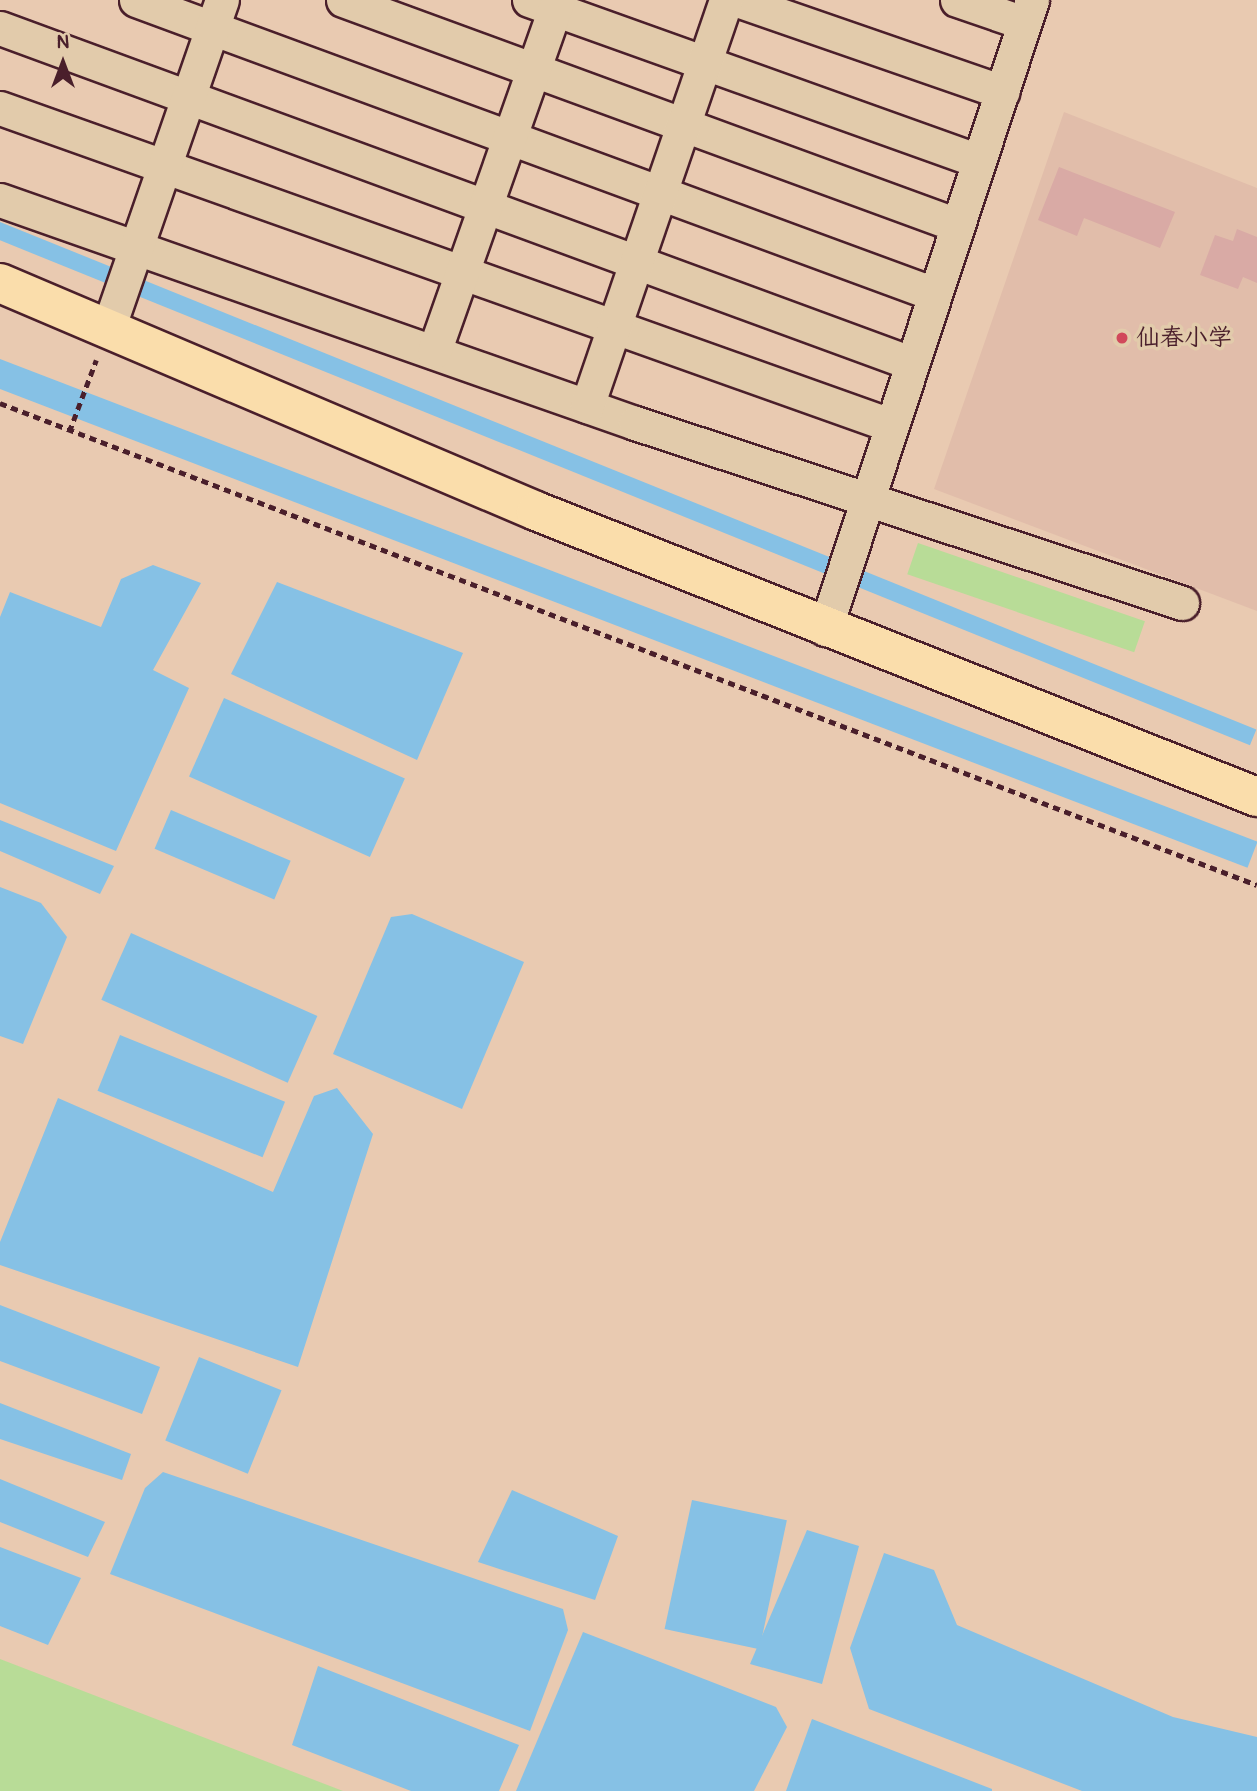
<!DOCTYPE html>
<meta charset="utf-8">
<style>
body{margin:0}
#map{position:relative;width:1257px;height:1791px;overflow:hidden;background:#e9cab1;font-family:Pangolin,"LXGW WenKai TC",sans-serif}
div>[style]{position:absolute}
.built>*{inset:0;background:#e1bdaa}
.green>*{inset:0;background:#b8dc97;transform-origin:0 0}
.water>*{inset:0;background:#86c1e5;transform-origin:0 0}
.building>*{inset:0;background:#d9aaa5}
.path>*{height:4.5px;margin-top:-2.25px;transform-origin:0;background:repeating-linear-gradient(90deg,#4a1f2b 0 7px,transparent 0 12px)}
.roads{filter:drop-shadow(2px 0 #4a1f2b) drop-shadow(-2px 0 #4a1f2b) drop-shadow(0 2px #4a1f2b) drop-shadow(0 -2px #4a1f2b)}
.minor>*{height:33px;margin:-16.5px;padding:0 16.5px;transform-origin:16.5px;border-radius:16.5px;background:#e2cbab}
.major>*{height:38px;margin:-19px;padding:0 19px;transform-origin:19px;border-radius:19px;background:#faddab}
.dots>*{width:19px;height:19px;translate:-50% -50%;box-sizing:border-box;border:4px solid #e2cbab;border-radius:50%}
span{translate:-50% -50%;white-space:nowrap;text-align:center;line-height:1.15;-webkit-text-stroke:7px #e2cbab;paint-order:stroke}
.poi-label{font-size:24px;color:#4a1f2b}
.left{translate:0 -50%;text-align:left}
.north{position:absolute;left:28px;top:28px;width:70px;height:70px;-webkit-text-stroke:5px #e2cbab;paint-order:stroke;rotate:0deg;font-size:19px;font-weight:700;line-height:28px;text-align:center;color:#4a1f2b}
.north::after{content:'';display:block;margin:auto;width:24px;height:32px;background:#4a1f2b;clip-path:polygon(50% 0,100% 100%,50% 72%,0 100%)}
</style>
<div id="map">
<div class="built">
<div style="clip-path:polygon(1064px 112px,1257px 188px,1257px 611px,934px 489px)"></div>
</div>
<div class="green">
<div style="left:918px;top:543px;width:240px;height:33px;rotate:19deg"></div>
<div style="clip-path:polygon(0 1659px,343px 1791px,0 1791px)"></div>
</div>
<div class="water">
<div style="left:0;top:222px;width:1355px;height:17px;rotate:22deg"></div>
<div style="left:0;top:359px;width:1347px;height:28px;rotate:21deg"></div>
<div style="clip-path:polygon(153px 565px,201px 583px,153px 670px,189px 688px,116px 851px,0 803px,0 617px,10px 592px,101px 627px,121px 579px)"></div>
<div style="clip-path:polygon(277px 582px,463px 653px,417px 760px,231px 674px)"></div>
<div style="left:224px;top:698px;width:198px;height:86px;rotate:24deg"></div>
<div style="left:171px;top:810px;width:130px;height:42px;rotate:23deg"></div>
<div style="clip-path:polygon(0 820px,114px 866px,100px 894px,0 851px)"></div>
<div style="clip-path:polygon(0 887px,41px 903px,67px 937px,23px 1044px,0 1036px)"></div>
<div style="clip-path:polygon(412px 914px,524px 962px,462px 1109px,333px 1054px,391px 917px)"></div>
<div style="left:131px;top:933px;width:204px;height:73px;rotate:24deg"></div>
<div style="left:120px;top:1035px;width:178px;height:60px;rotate:22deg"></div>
<div style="clip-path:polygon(337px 1088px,373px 1134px,298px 1367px,0 1265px,0 1242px,58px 1098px,273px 1192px,314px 1096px)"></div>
<div style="clip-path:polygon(0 1305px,160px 1367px,142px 1414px,0 1361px)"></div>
<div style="left:199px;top:1357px;width:89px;height:90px;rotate:22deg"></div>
<div style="clip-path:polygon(0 1403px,131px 1454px,122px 1480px,0 1439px)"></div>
<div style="clip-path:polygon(163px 1472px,563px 1609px,568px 1630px,530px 1731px,110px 1574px,145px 1488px)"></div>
<div style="clip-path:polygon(0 1479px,105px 1522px,88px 1557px,0 1522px)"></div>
<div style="clip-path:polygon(512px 1490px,618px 1536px,595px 1600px,478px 1562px)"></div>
<div style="left:692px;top:1500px;width:97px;height:132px;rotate:12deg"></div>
<div style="clip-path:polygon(807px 1530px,859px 1546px,822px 1684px,750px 1664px)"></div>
<div style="clip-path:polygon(0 1547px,81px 1578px,48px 1645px,0 1626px)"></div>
<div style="clip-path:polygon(884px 1553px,934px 1570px,957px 1625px,1173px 1717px,1257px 1737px,1257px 1791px,1082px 1791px,869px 1709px,850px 1648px)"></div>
<div style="clip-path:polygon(583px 1632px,776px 1707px,787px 1727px,754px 1791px,516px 1791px)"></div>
<div style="clip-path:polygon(318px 1666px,519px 1745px,499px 1791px,411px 1791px,292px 1745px)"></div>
<div style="clip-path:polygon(812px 1719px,992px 1789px,992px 1791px,786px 1791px)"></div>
</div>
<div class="building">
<div style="clip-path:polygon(1059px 167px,1175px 212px,1160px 248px,1084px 218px,1077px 236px,1038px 220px)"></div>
<div style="clip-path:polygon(1237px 229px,1257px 237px,1257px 283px,1243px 277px,1238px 289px,1200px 275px,1215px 235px,1233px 241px)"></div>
</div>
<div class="path">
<div style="left:0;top:403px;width:1346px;rotate:20.98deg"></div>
<div style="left:69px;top:432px;width:77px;rotate:-69.4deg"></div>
</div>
<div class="roads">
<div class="minor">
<div style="left:136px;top:0;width:850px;rotate:20.22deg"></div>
<div style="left:343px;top:0;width:654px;rotate:20.13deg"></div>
<div style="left:529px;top:0;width:477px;rotate:19.7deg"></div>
<div style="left:737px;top:0;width:281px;rotate:19.1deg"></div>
<div style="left:957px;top:0;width:71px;rotate:18.9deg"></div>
<div style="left:0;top:28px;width:971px;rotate:20.19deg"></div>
<div style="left:0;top:108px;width:945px;rotate:19.6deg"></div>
<div style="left:0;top:200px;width:673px;rotate:19.35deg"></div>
<div style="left:635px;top:423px;width:576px;rotate:18.21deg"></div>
<div style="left:109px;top:326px;width:345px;rotate:-70.9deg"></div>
<div style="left:434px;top:352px;width:373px;rotate:-70.6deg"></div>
<div style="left:587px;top:406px;width:429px;rotate:-71.1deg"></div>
<div style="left:825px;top:629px;width:662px;rotate:-71.78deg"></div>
</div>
<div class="major">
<div style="left:0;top:283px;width:582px;rotate:23.04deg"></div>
<div style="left:536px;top:511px;width:776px;rotate:21.64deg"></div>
</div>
</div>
<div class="dots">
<div style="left:1122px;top:338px;background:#d1495b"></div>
</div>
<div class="poi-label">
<span class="left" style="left:1136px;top:338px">仙春小学</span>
</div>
<div class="north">N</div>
</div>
